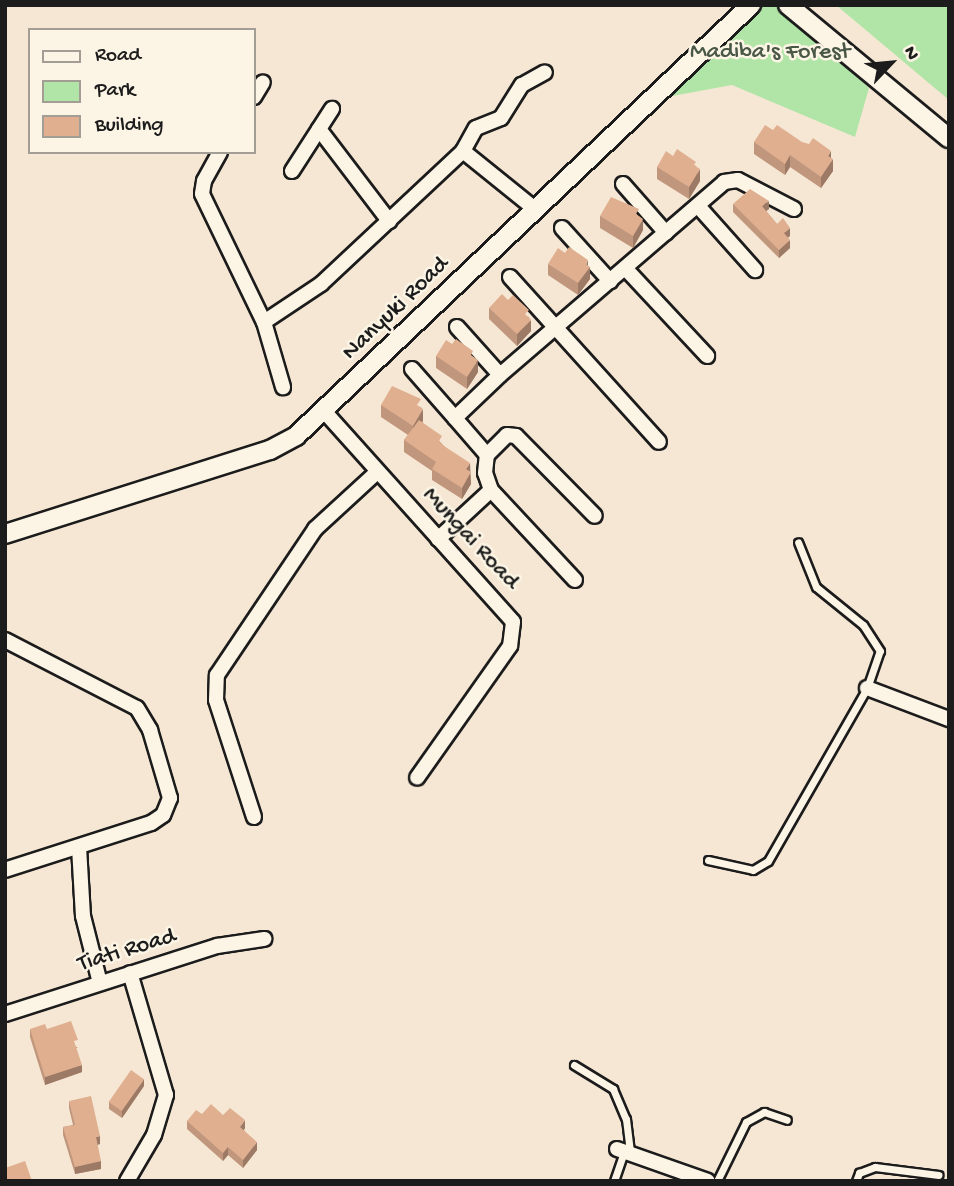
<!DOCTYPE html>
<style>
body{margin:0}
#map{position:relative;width:954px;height:1186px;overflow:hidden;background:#f6e7d4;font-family:"Gochi Hand",sans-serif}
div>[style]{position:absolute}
.green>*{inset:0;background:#b1e5a7}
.roads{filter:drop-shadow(2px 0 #1c1c1c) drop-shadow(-2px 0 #1c1c1c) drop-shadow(0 2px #1c1c1c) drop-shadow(0 -2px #1c1c1c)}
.service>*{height:7px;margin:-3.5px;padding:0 3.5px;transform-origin:3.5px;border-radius:3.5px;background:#fcf5e5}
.minor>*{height:14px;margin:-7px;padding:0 7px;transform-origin:7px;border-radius:7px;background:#fcf5e5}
.tertiary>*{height:18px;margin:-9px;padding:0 9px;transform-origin:9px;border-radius:9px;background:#fcf5e5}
.wall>*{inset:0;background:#c0967c}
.shaded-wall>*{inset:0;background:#9c7a65}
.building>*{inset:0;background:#dfaf90;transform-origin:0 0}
span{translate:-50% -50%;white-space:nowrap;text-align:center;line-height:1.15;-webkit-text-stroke:5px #fcf5e5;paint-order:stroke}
.park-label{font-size:24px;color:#495846}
.street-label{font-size:24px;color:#1c1c1c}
.frame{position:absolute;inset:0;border:7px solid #1c1c1c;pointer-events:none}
.legend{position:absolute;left:28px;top:28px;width:228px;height:126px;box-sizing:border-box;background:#fcf5e5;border:2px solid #a29e95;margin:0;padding:9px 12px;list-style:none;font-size:21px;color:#1c1c1c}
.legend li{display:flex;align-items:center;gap:14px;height:35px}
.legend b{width:35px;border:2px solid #a29e95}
.north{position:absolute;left:856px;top:28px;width:70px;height:70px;-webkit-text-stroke:5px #fcf5e5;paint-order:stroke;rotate:64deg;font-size:19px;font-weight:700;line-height:28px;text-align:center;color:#1c1c1c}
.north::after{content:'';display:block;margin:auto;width:24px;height:32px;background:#1c1c1c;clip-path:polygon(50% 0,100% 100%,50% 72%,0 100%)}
</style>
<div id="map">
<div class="green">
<div style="clip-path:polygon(756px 5px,784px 5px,869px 88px,855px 137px,732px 85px,667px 97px)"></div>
<div style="clip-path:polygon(836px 5px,949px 5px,949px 100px)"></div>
</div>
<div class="roads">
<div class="service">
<div style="left:708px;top:860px;width:46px;rotate:12.5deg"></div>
<div style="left:753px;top:870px;width:17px;rotate:-31deg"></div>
<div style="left:768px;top:861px;width:199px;rotate:-60.2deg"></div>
<div style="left:867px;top:688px;width:39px;rotate:-71deg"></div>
<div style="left:880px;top:651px;width:31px;rotate:-123deg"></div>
<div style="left:863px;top:625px;width:60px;rotate:-141deg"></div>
<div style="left:816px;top:587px;width:48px;rotate:-111.8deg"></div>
<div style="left:574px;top:1065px;width:46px;rotate:31.6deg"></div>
<div style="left:613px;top:1089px;width:33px;rotate:67deg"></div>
<div style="left:626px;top:1119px;width:34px;rotate:83deg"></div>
<div style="left:614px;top:1181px;width:31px;rotate:-71deg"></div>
<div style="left:717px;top:1181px;width:66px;rotate:-63.8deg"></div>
<div style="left:746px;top:1122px;width:21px;rotate:-29deg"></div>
<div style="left:764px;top:1112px;width:24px;rotate:19deg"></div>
<div style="left:856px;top:1181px;width:9px;rotate:-69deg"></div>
<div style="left:859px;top:1173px;width:17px;rotate:-21deg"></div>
<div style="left:875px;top:1167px;width:64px;rotate:7.1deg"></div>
</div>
<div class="minor">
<div style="left:254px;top:97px;width:17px;rotate:-59deg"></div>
<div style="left:319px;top:129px;width:116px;rotate:52.7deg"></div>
<div style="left:463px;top:151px;width:94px;rotate:38.9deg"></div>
<div style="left:220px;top:152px;width:33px;rotate:119deg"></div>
<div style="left:204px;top:181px;width:13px;rotate:99deg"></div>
<div style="left:202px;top:194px;width:142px;rotate:64.2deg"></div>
<div style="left:264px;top:322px;width:69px;rotate:-33.7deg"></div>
<div style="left:321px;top:284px;width:195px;rotate:-43.1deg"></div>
<div style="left:463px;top:151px;width:26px;rotate:-61deg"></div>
<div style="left:476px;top:128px;width:27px;rotate:-22deg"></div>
<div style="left:501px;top:118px;width:39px;rotate:-58deg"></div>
<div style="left:522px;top:85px;width:26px;rotate:-29deg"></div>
<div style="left:292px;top:171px;width:74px;rotate:-57.2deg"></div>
<div style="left:623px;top:184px;width:65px;rotate:48.7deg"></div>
<div style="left:698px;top:206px;width:86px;rotate:48.3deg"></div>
<div style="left:562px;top:228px;width:72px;rotate:47.8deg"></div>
<div style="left:626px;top:269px;width:119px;rotate:47deg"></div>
<div style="left:510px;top:277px;width:222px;rotate:47.9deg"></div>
<div style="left:264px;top:322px;width:68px;rotate:73.7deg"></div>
<div style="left:457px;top:327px;width:64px;rotate:48.1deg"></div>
<div style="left:412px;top:369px;width:65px;rotate:48.7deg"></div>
<div style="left:324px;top:411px;width:283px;rotate:48.1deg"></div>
<div style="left:513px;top:622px;width:24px;rotate:97deg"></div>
<div style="left:510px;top:646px;width:161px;rotate:125.2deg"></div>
<div style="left:487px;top:455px;width:28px;rotate:-45deg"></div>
<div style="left:507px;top:435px;width:9px;rotate:6deg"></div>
<div style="left:516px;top:436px;width:112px;rotate:45.4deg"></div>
<div style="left:491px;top:490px;width:123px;rotate:47deg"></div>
<div style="left:438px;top:539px;width:72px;rotate:-42.8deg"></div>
<div style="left:491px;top:490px;width:18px;rotate:-109deg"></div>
<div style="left:485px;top:473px;width:18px;rotate:-84deg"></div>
<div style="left:487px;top:455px;width:49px;rotate:-130.9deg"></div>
<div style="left:455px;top:418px;width:62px;rotate:-43.7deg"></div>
<div style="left:500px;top:375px;width:296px;rotate:-40.7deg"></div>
<div style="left:724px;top:182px;width:14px;rotate:-8deg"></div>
<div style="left:738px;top:180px;width:63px;rotate:27.4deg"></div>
<div style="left:5px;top:640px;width:148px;rotate:27.3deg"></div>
<div style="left:137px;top:708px;width:26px;rotate:59deg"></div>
<div style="left:150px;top:730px;width:71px;rotate:73.6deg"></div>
<div style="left:170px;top:798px;width:18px;rotate:112deg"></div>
<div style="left:163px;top:815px;width:14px;rotate:146deg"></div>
<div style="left:151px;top:823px;width:153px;rotate:162.2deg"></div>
<div style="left:867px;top:688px;width:88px;rotate:20.7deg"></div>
<div style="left:254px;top:817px;width:123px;rotate:-108deg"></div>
<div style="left:216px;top:700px;width:25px;rotate:-88deg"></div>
<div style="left:217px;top:675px;width:176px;rotate:-56.1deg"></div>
<div style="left:315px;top:529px;width:83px;rotate:-42.6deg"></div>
<div style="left:79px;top:847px;width:69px;rotate:86.7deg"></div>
<div style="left:83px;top:916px;width:69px;rotate:75.8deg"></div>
<div style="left:5px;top:1014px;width:223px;rotate:-17.8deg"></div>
<div style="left:217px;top:946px;width:48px;rotate:-8.5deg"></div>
<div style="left:617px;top:1149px;width:96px;rotate:19.4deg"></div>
<div style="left:127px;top:1181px;width:53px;rotate:-59.6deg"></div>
<div style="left:154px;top:1135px;width:42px;rotate:-73.3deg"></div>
<div style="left:166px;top:1095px;width:127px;rotate:-106.4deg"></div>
</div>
<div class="tertiary">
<div style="left:788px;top:5px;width:209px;rotate:39.6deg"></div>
<div style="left:5px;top:534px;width:278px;rotate:-17.6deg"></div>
<div style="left:270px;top:450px;width:30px;rotate:-28deg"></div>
<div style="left:296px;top:436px;width:627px;rotate:-43.45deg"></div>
</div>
</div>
<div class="wall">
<div style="clip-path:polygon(773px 130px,831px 158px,833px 171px,821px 188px,790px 167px,785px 175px,754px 154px,754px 142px)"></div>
<div style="clip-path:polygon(673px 156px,696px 166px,700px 181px,689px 199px,657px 179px,657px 167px)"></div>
<div style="clip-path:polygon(733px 204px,769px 209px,766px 211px,777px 224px,790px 236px,788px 237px,790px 248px,779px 258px,733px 212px)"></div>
<div style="clip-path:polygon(600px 216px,639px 216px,643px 230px,633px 248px,600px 228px)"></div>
<div style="clip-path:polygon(548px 264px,590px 279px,578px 295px,548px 275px)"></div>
<div style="clip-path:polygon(489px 308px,529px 317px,531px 331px,517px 346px,489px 319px)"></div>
<div style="clip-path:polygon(436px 356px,473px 357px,478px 372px,467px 389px,436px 368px)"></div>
<div style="clip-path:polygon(381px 405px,421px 407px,423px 421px,422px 422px,442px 444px,470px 472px,471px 484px,462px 499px,432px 480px,432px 471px,404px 452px,404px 440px,408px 435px,381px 417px)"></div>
<div style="clip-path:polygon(30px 1029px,47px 1029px,78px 1048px,76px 1048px,82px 1072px,45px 1085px,30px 1037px)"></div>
<div style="clip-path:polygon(144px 1086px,122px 1118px,109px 1109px,109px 1102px)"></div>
<div style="clip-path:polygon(69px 1101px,100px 1144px,97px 1145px,101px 1169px,75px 1174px,63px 1135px,63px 1127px,73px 1125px,69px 1108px)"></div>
<div style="clip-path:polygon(202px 1114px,223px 1115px,245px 1128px,244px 1130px,257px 1150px,243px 1168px,228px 1155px,223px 1161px,187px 1129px,187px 1121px)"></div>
</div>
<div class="shaded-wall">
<div style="clip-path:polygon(831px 151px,831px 162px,833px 159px,833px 171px,821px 188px,821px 177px,828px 156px)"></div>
<div style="clip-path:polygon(790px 155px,790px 167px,785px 175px,785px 164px)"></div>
<div style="clip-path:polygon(700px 169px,700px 181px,689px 199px,689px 187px)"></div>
<div style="clip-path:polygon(769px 201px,769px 209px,762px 214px,762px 206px)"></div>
<div style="clip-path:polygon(643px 219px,643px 230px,633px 248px,633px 236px)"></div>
<div style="clip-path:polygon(790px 228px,790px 236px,784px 241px,784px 233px)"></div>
<div style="clip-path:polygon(790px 240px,790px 248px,779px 258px,779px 250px)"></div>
<div style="clip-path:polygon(588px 260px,588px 269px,590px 267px,590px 279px,578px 295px,578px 283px)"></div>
<div style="clip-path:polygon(531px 320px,531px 331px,517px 346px,517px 334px)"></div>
<div style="clip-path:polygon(478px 360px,478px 372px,467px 389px,467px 377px)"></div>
<div style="clip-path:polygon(423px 409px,423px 421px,413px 438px,413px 426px)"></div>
<div style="clip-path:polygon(470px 463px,471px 484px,462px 499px,462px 488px,466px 469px)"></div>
<div style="clip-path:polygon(82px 1065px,82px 1072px,45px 1085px,45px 1077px)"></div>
<div style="clip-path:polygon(144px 1079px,144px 1086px,122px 1118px,122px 1110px)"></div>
<div style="clip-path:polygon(245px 1120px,245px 1128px,240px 1135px,240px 1127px)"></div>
<div style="clip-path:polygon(100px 1136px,100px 1144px,96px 1145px,96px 1137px)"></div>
<div style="clip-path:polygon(257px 1142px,257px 1150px,243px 1168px,243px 1160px)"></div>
<div style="clip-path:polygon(228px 1147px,228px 1155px,223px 1161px,223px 1153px)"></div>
<div style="clip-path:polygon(101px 1161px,101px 1169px,75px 1174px,75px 1167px)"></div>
</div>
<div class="building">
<div style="clip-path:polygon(765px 125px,773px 130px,777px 125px,802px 142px,809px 144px,813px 138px,831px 151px,828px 156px,833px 159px,821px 177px,790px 155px,785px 164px,754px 142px)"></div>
<div style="clip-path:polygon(677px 149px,696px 162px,694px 165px,700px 169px,689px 187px,657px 167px,666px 151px,673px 156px)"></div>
<div style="clip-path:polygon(750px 189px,769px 201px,762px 206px,777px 224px,783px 218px,790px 228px,784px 233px,790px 240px,779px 250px,733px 204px)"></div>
<div style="clip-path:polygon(611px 197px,639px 209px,636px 214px,643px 219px,633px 236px,600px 216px)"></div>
<div style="clip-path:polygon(569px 247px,588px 260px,586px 264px,590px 267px,578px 283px,548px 264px,558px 248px,565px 253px)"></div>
<div style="clip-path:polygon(502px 294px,508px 300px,513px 295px,529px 310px,525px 314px,531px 320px,517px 334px,489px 308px)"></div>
<div style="clip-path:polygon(456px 339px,473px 351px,471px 355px,478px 360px,467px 377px,436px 356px,446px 340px,452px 344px)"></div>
<div style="clip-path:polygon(392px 386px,421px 399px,417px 405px,423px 409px,413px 426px,381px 405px)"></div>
<div style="clip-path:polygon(419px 420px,442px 436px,439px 441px,444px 446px,470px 463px,466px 469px,471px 472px,462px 488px,432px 469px,436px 462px,404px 440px)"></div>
<div style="clip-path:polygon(71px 1021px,78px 1040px,74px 1041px,82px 1065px,45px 1077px,30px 1029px,45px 1024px,47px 1029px)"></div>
<div style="left:131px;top:1070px;width:16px;height:39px;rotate:35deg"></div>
<div style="clip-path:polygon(91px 1096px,100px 1136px,96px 1137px,101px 1161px,75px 1167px,63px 1127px,75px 1125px,69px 1101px)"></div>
<div style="clip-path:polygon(211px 1104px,223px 1115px,230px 1108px,245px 1120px,240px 1127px,257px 1142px,243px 1160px,228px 1147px,223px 1153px,187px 1121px,196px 1110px,202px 1114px)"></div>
<div style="clip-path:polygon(25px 1161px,32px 1181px,7px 1181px,5px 1174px,5px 1168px)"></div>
</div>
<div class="park-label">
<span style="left:770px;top:53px">Madiba's Forest</span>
</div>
<div class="street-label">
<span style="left:396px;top:309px;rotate:-44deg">Nanyuki Road</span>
<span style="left:470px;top:539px;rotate:47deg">Mungai Road</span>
<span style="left:127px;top:951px;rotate:-17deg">Tiati Road</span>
</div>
<div class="frame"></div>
<ul class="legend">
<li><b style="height:9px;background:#fcf5e5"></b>Road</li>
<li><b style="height:19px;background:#b1e5a7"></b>Park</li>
<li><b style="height:19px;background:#dfaf90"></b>Building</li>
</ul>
<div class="north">N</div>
</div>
